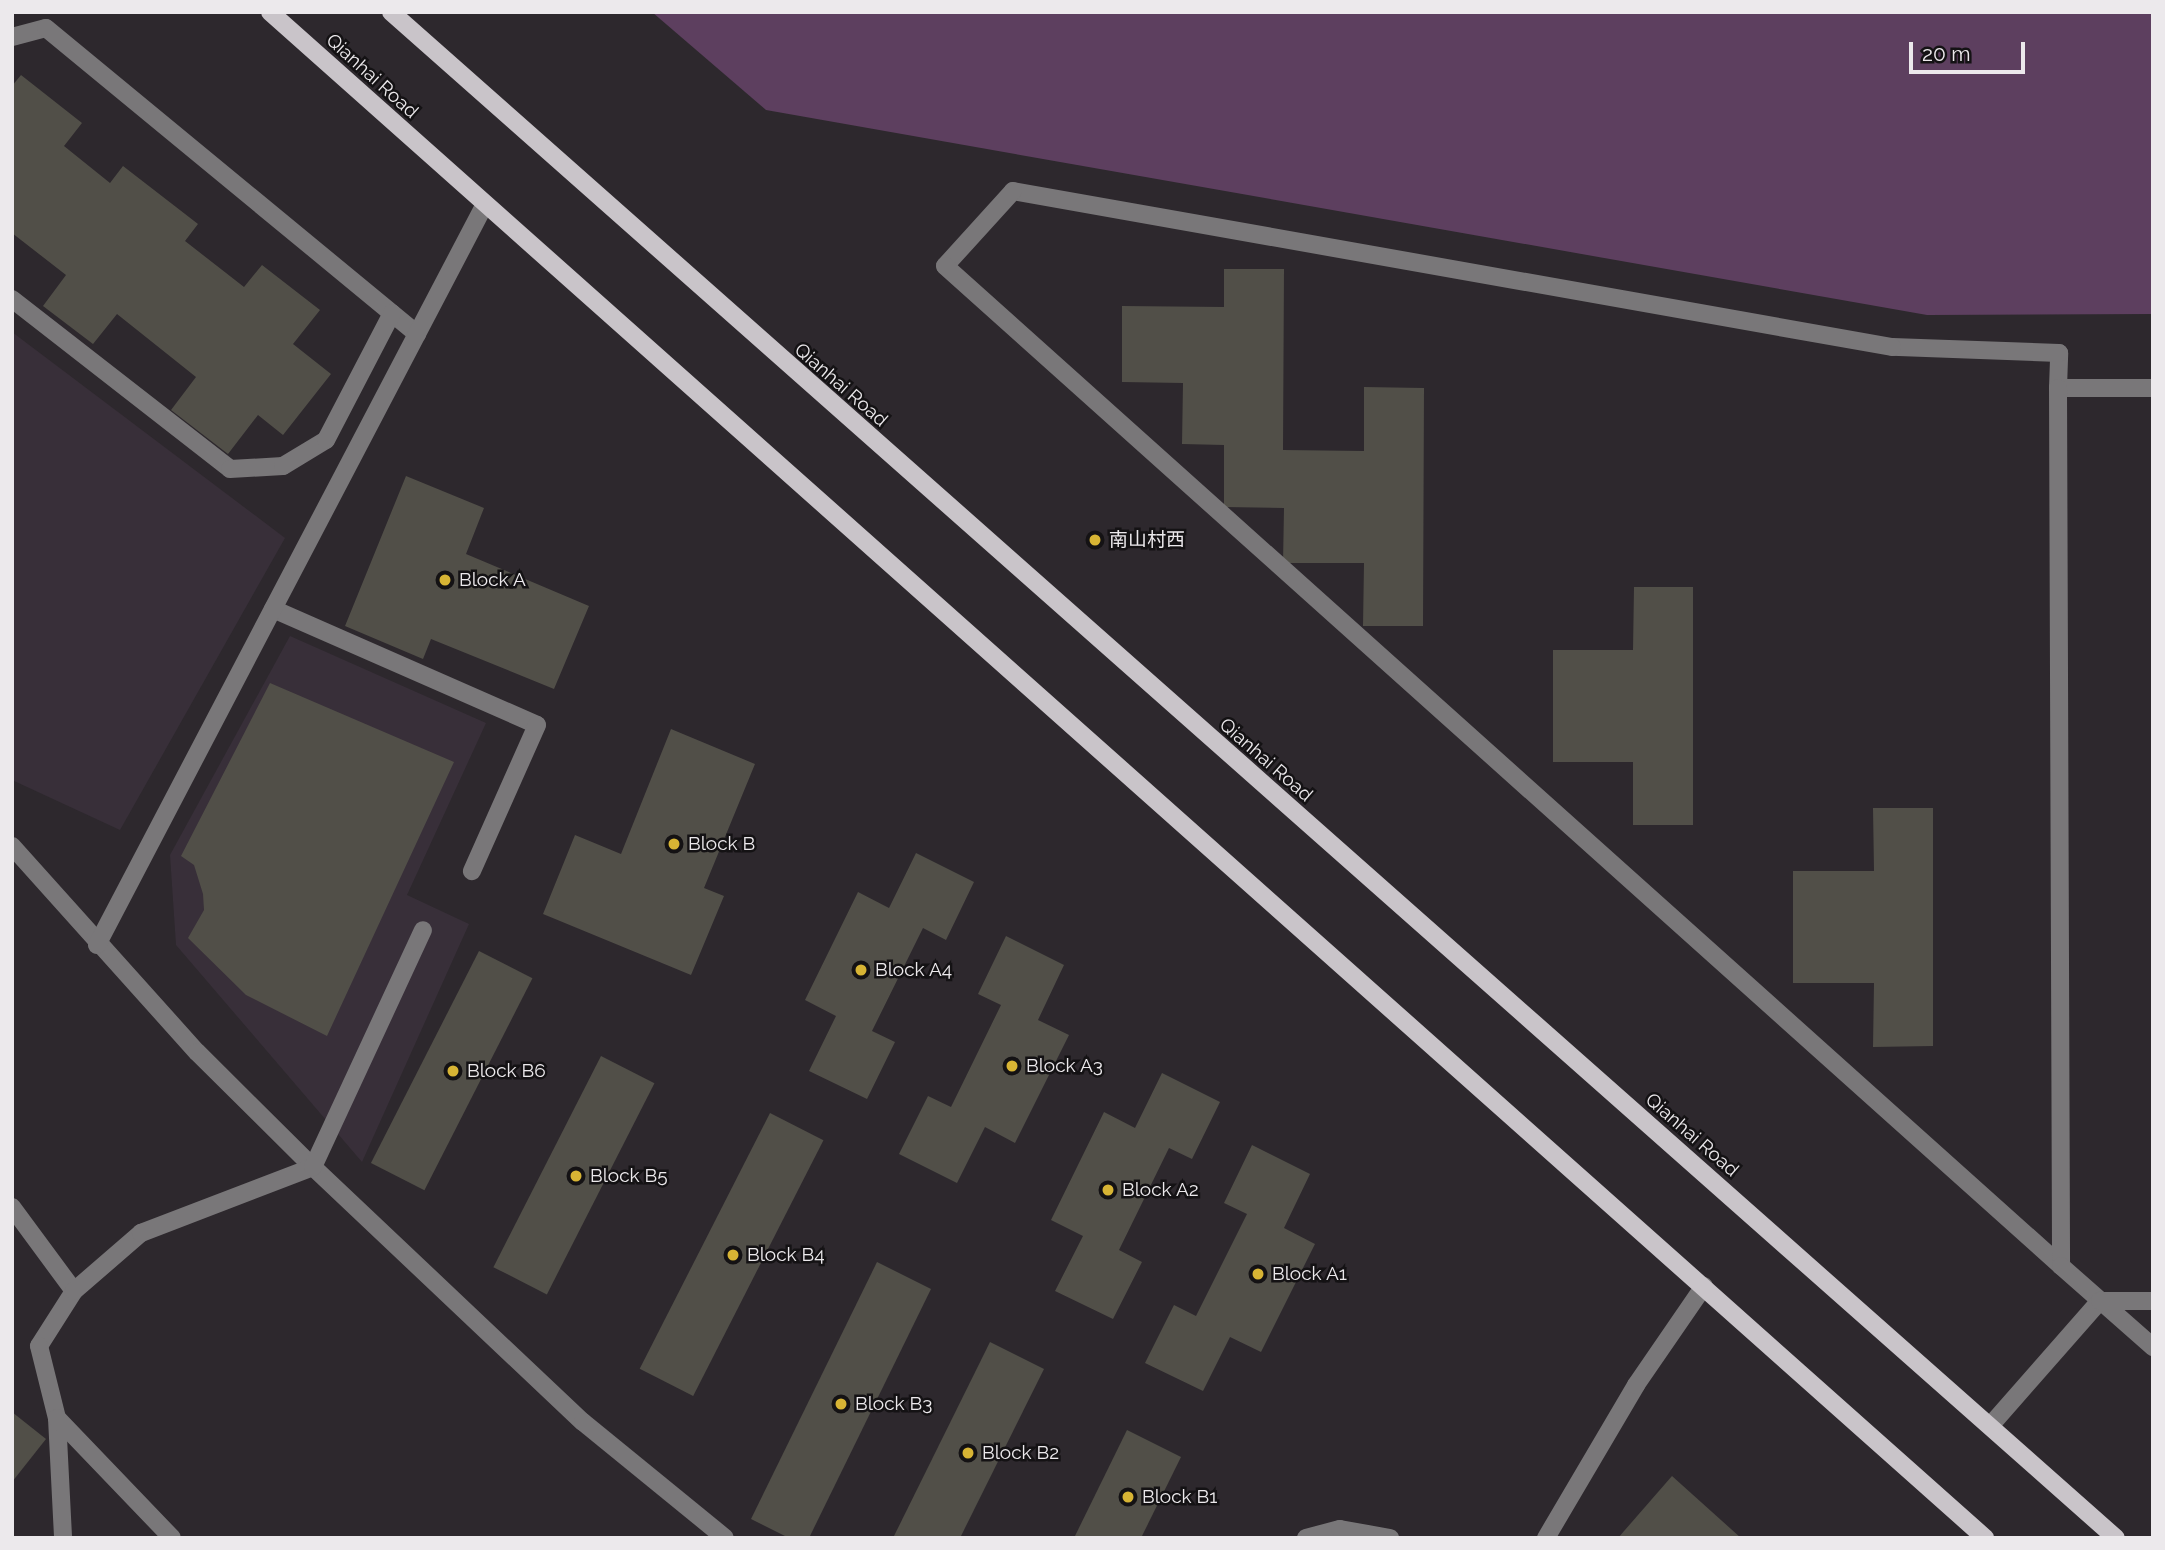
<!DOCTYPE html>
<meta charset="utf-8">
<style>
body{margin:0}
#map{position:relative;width:2165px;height:1550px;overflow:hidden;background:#2d282d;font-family:Raleway,"Noto Sans SC",sans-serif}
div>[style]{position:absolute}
.built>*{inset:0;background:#382f39}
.green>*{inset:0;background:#5d3f5f}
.building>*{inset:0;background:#514f48;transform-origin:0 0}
.minor>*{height:18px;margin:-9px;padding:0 9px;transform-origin:9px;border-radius:9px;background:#797779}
.major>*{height:18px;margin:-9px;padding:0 9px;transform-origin:9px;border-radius:9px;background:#c9c4c9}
.dots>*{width:19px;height:19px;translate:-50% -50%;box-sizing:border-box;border:4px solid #141214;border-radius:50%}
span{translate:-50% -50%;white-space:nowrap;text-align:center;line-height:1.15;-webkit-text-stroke:5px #141214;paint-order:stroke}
.street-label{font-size:19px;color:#ece9ec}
.poi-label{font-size:19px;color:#ece9ec}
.left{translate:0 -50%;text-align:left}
.frame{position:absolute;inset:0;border:14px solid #ece9ec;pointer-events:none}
.scale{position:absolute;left:1909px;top:42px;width:116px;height:32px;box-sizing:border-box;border:4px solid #ece9ec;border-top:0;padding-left:9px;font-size:21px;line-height:24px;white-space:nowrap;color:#ece9ec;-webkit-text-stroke:5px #141214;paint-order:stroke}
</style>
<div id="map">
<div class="built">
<div style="clip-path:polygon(12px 332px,285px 538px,120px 830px,12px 780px)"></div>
<div style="clip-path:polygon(290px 636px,486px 723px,407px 895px,469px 924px,362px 1162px,176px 945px,170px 855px)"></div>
</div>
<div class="green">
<div style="clip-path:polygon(652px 12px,2153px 12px,2153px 314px,1927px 315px,766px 110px)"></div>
</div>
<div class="building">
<div style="clip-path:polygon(21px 75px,82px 123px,64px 146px,110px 183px,123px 166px,198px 224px,185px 241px,244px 287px,262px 265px,320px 310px,293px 344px,331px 374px,283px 435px,258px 415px,228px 454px,171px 410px,196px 377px,117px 314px,93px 344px,43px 306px,66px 275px,12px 233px,12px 86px)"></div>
<div style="clip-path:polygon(1224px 269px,1284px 269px,1283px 450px,1364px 451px,1364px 387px,1424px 388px,1423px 626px,1363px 626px,1364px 563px,1283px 563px,1284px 508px,1224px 507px,1224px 445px,1182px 444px,1183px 383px,1122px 382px,1122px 306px,1224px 307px)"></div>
<div style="clip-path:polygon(406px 476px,484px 508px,466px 554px,589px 606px,554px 689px,431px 639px,423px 659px,345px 626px)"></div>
<div style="clip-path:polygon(1634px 587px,1693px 587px,1693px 825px,1633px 825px,1633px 762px,1553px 762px,1553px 650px,1633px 650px)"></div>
<div style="clip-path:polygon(270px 683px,454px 762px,327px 1036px,246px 995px,188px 938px,204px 910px,203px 894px,194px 865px,181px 856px)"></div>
<div style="clip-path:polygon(671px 729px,755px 764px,704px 888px,724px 896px,691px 975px,543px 914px,575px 835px,621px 854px)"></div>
<div style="clip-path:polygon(1873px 808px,1933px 808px,1933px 1046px,1873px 1047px,1874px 983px,1793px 983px,1793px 871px,1874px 871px)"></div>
<div style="clip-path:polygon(916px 853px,974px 882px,946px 940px,923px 928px,872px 1031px,895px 1042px,867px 1099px,809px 1071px,836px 1016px,805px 1000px,858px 892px,889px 908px)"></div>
<div style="clip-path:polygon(1006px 936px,1064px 965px,1038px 1020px,1069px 1035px,1015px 1143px,985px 1127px,957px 1183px,899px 1154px,928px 1096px,951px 1107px,1001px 1005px,978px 994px)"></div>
<div style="left:479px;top:951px;width:60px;height:238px;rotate:27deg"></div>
<div style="left:601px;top:1056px;width:60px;height:237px;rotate:27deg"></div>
<div style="clip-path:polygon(1162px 1073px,1220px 1102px,1192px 1159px,1169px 1148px,1119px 1250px,1142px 1262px,1113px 1319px,1055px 1291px,1083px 1236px,1051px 1220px,1104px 1112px,1135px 1128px)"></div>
<div style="left:770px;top:1113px;width:60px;height:287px;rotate:27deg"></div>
<div style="clip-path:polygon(1252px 1145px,1310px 1174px,1284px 1228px,1315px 1244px,1261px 1352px,1230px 1337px,1203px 1391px,1145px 1363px,1174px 1305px,1196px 1316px,1247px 1214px,1224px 1203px)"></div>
<div style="clip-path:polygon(877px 1262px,931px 1289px,809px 1538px,789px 1538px,751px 1519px)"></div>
<div style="clip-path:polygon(990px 1342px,1044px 1369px,960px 1538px,893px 1538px)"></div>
<div style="clip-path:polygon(12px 1412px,46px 1439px,12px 1482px)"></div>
<div style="clip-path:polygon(1127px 1430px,1181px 1457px,1141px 1538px,1074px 1538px)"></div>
<div style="clip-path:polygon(1672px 1476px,1741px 1538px,1618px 1538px)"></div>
</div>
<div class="minor">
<div style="left:12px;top:37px;width:35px;rotate:-15deg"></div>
<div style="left:46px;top:28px;width:481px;rotate:39.5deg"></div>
<div style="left:12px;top:299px;width:276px;rotate:37.9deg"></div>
<div style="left:230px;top:469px;width:53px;rotate:-3.2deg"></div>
<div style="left:283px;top:466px;width:50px;rotate:-31.2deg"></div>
<div style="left:326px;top:440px;width:143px;rotate:-62.5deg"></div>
<div style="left:2058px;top:388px;width:35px;rotate:-88deg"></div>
<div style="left:2059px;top:353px;width:167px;rotate:-177.9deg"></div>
<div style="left:1892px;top:347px;width:893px;rotate:-169.94deg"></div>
<div style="left:1013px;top:191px;width:101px;rotate:132.2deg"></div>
<div style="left:945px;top:266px;width:1498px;rotate:41.86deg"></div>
<div style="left:2153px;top:388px;width:95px;rotate:180deg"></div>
<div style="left:2058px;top:388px;width:878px;rotate:89.8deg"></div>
<div style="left:2061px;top:1266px;width:123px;rotate:41.4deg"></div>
<div style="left:273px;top:609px;width:288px;rotate:23.7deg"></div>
<div style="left:537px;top:725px;width:160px;rotate:114deg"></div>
<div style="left:12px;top:846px;width:277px;rotate:48.1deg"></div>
<div style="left:197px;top:1052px;width:163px;rotate:44.8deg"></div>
<div style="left:313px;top:1167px;width:371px;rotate:43.4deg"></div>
<div style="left:583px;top:1422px;width:183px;rotate:39.2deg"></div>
<div style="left:97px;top:945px;width:834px;rotate:-62.36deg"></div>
<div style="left:12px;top:1207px;width:104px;rotate:53.6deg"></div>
<div style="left:74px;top:1291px;width:65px;rotate:122.5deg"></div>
<div style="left:39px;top:1346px;width:74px;rotate:76deg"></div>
<div style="left:57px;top:1418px;width:120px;rotate:87.1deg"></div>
<div style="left:74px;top:1291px;width:89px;rotate:-40.9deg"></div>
<div style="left:141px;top:1233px;width:184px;rotate:-21deg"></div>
<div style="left:313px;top:1167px;width:261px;rotate:-65.1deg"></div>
<div style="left:57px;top:1418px;width:166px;rotate:46.2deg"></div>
<div style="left:1990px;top:1426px;width:167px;rotate:-48.7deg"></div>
<div style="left:2100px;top:1301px;width:53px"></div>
<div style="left:1306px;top:1538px;width:35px;rotate:-15deg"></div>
<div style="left:1340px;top:1529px;width:51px;rotate:10.2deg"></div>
<div style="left:1546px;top:1538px;width:178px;rotate:-59.5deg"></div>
<div style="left:1636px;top:1385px;width:120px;rotate:-55.5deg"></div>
</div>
<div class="major">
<div style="left:270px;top:12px;width:2296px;rotate:41.66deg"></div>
<div style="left:391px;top:12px;width:2303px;rotate:41.5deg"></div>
</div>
<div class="dots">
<div style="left:1095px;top:540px;background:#d7b434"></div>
<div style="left:445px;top:580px;background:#d7b434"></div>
<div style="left:674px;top:844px;background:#d7b434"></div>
<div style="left:861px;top:970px;background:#d7b434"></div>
<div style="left:1012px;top:1066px;background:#d7b434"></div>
<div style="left:453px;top:1071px;background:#d7b434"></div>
<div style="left:576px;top:1176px;background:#d7b434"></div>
<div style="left:1108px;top:1190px;background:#d7b434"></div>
<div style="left:733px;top:1255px;background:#d7b434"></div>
<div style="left:1258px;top:1274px;background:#d7b434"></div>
<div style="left:841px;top:1404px;background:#d7b434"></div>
<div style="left:968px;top:1453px;background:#d7b434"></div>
<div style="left:1128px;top:1497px;background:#d7b434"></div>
</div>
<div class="street-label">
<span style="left:372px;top:76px;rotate:42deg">Qianhai Road</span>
<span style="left:841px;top:385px;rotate:41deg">Qianhai Road</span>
<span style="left:1266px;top:760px;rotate:41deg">Qianhai Road</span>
<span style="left:1692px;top:1135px;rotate:41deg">Qianhai Road</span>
</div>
<div class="poi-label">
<span class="left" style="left:1109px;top:540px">南山村西</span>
<span class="left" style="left:459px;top:580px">Block A</span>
<span class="left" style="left:688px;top:844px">Block B</span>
<span class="left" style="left:875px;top:970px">Block A4</span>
<span class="left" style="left:1026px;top:1066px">Block A3</span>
<span class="left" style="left:467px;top:1071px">Block B6</span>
<span class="left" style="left:590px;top:1176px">Block B5</span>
<span class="left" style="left:1122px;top:1190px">Block A2</span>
<span class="left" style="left:747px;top:1255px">Block B4</span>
<span class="left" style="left:1272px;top:1274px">Block A1</span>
<span class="left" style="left:855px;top:1404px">Block B3</span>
<span class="left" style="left:982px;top:1453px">Block B2</span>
<span class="left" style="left:1142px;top:1497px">Block B1</span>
</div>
<div class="frame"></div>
<div class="scale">20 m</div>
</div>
